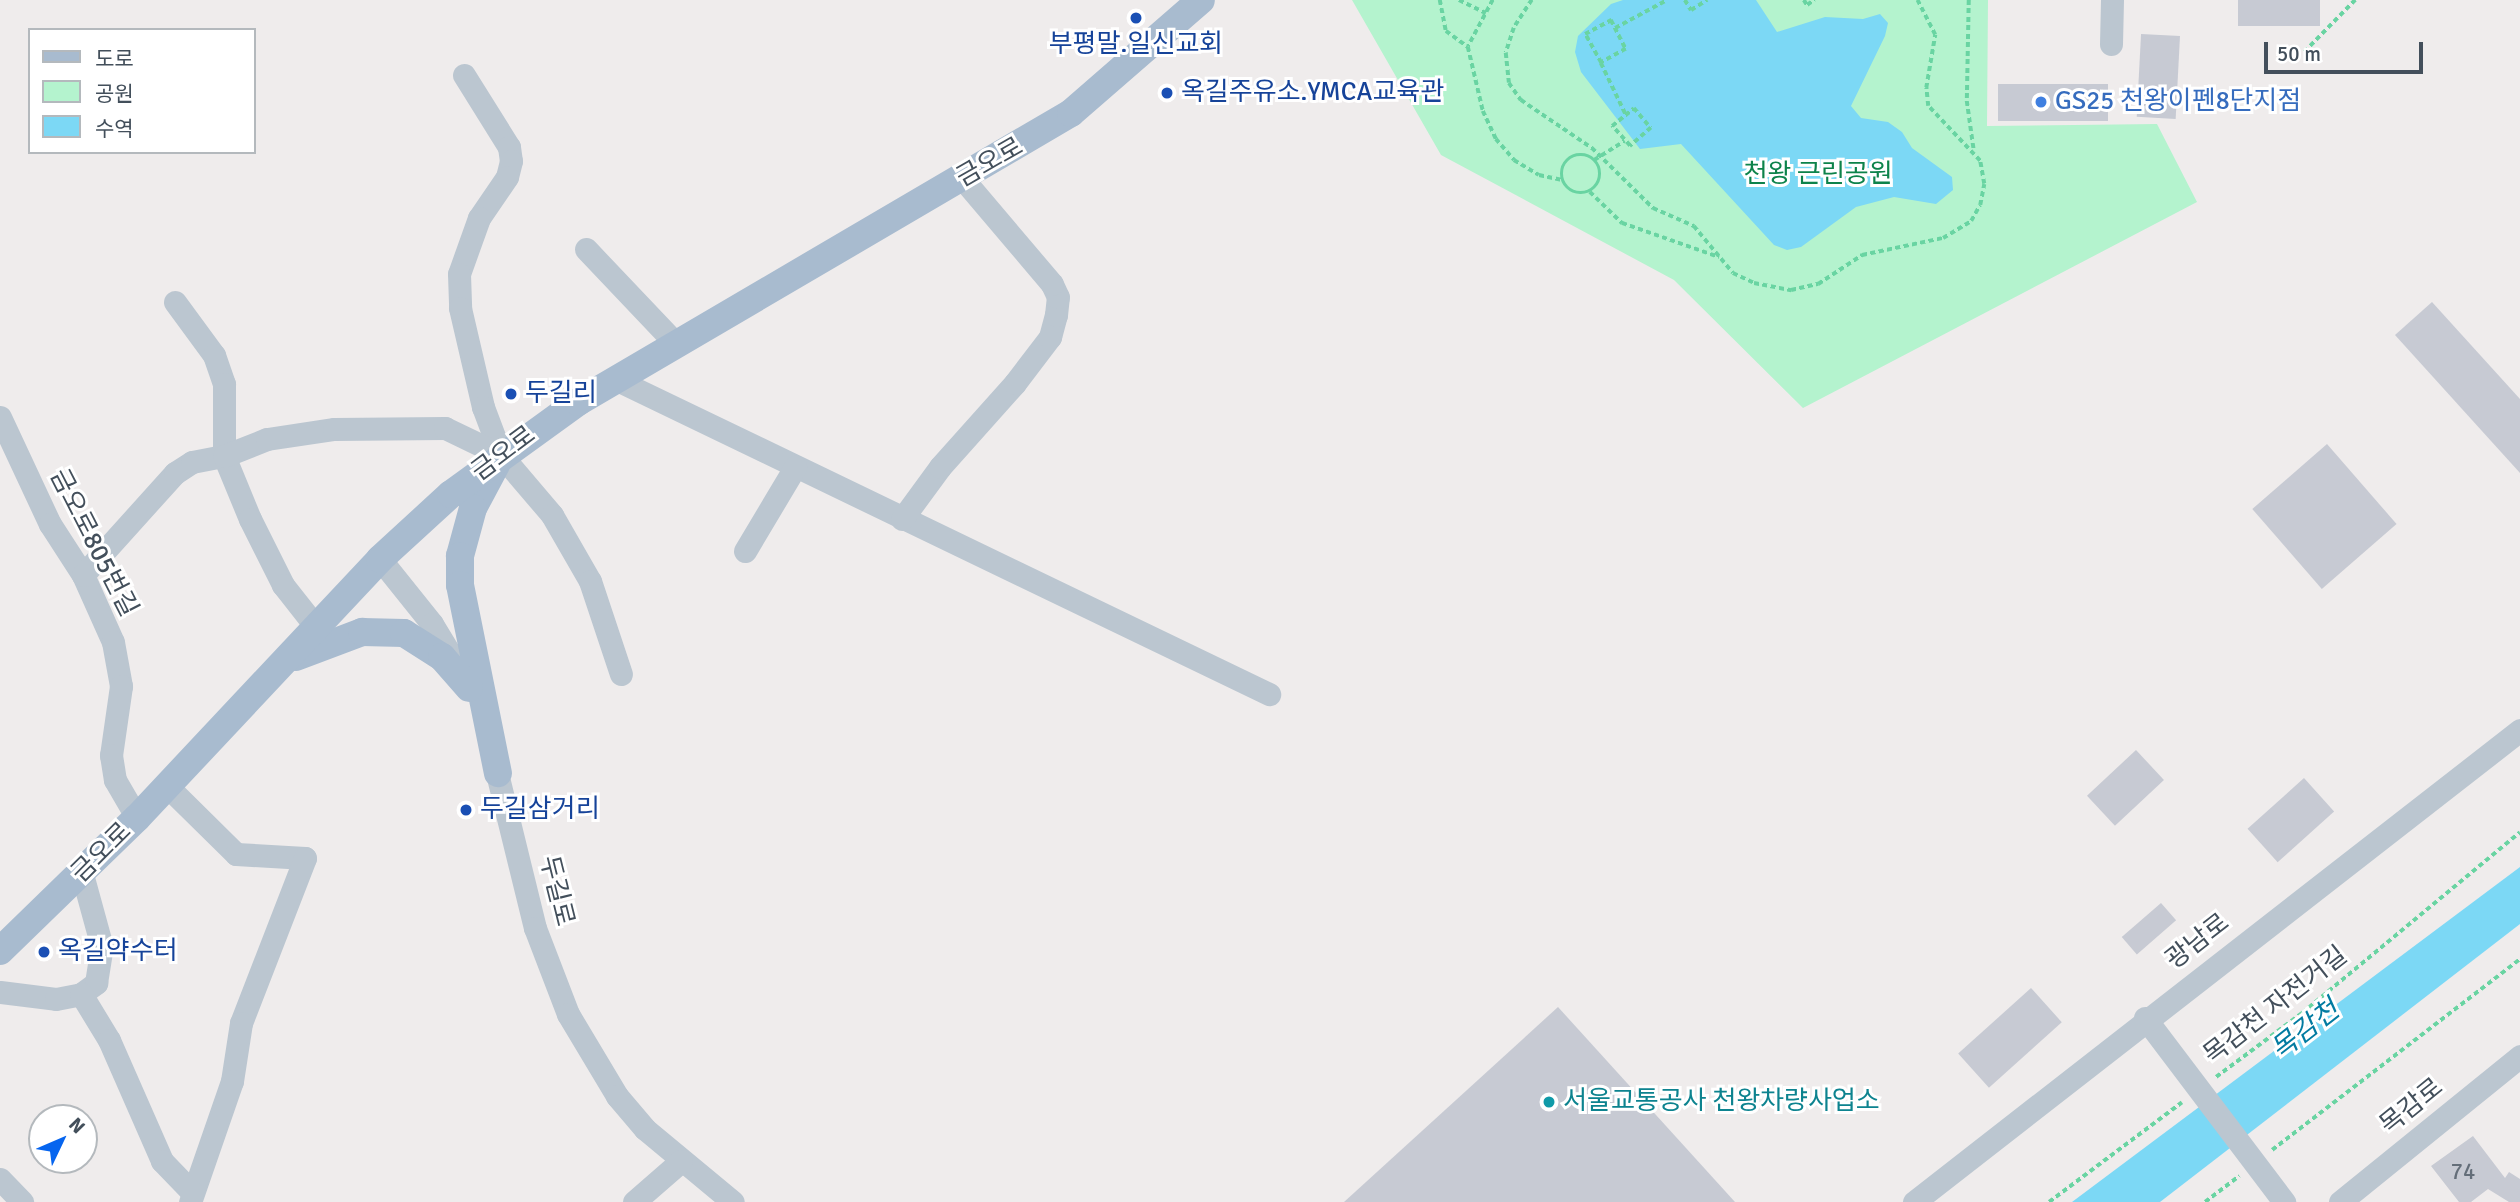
<!DOCTYPE html>
<meta charset="utf-8">
<style>
body{margin:0}
#map{position:relative;width:2520px;height:1202px;overflow:hidden;background:#efecec;font-family:Signika,"Noto Sans KR",sans-serif}
div>[style]{position:absolute}
.green>*{inset:0;background:#b4f3ce}
.water>*{inset:0;background:#7cd8f5}
.building>*{inset:0;background:#c7cad3;transform-origin:0 0}
.path>*{height:3.5px;margin-top:-1.75px;transform-origin:0;background:repeating-linear-gradient(90deg,#69d4a2 0 5px,transparent 0 8.5px)}
.path>.ring{margin:-1.75px;padding:0;box-sizing:content-box;background:none;border:3.5px solid #69d4a2;border-radius:50%}
.minor>*{height:23px;margin:-11.5px;padding:0 11.5px;transform-origin:11.5px;border-radius:11.5px;background:#bbc6d0}
.major>*{height:28px;margin:-14px;padding:0 14px;transform-origin:14px;border-radius:14px;background:#a8bbcf}
.dots>*{width:19px;height:19px;translate:-50% -50%;box-sizing:border-box;border:4px solid #fff;border-radius:50%}
span{translate:-50% -50%;white-space:nowrap;text-align:center;line-height:1.15;-webkit-text-stroke:6px #fff;paint-order:stroke}
.number-label{font-size:23px;color:#646e79}
.number-label span{-webkit-text-stroke-width:0}
.transit-label{font-size:26px;color:#164399}
.left{translate:0 -50%;text-align:left}
.shop-label{font-size:26px;color:#366cbe}
.street-label{font-size:26px;color:#434f5b}
.park-label{font-size:26px;color:#0d834b}
.culture-label{font-size:26px;color:#0d838f}
.water-label{font-size:28px;color:#027ba1;font-style:italic}
.legend{position:absolute;left:28px;top:28px;width:228px;height:126px;box-sizing:border-box;background:#fff;border:2px solid #b4b9bd;margin:0;padding:9px 12px;list-style:none;font-size:21px;color:#434f5b}
.legend li{display:flex;align-items:center;gap:14px;height:35px}
.legend b{width:35px;border:2px solid #b4b9bd}
.north{position:absolute;left:28px;top:1104px;width:70px;height:70px;box-sizing:border-box;background:#fff;border:2px solid #b4b9bd;border-radius:50%;rotate:46deg;font-size:19px;font-weight:700;line-height:28px;text-align:center;color:#434f5b}
.north::after{content:'';display:block;margin:auto;width:24px;height:32px;background:#0665ef;clip-path:polygon(50% 0,100% 100%,50% 72%,0 100%)}
.scale{position:absolute;left:2264px;top:42px;width:159px;height:32px;box-sizing:border-box;border:4px solid #434f5b;border-top:0;padding-left:9px;font-size:21px;line-height:24px;white-space:nowrap;color:#434f5b;-webkit-text-stroke:5px #fff;paint-order:stroke}
</style>
<div id="map">
<div class="green">
<div style="clip-path:polygon(1352px 0,1988px 0,1987px 126px,2157px 124px,2197px 202px,1803px 408px,1674px 280px,1441px 155px)"></div>
</div>
<div class="water">
<div style="clip-path:polygon(1623px 0,1756px 0,1777px 32px,1825px 17px,1863px 19px,1880px 14px,1888px 23px,1885px 36px,1851px 106px,1861px 118px,1888px 122px,1902px 132px,1912px 148px,1952px 177px,1953px 190px,1936px 204px,1894px 197px,1856px 207px,1801px 247px,1787px 250px,1774px 245px,1681px 144px,1640px 149px,1581px 72px,1575px 52px,1578px 36px,1611px 4px)"></div>
<div style="clip-path:polygon(2520px 867px,2520px 924px,2160px 1202px,2072px 1202px)"></div>
</div>
<div class="building">
<div style="left:2238px;top:0;width:82px;height:26px"></div>
<div style="left:2180px;top:36px;width:83px;height:39px;rotate:93deg"></div>
<div style="left:2108px;top:84px;width:37px;height:110px;rotate:90deg"></div>
<div style="clip-path:polygon(2432px 302px,2520px 399px,2520px 473px,2395px 335px)"></div>
<div style="left:2327px;top:444px;width:106px;height:99px;rotate:49deg"></div>
<div style="left:2136px;top:750px;width:41px;height:67px;rotate:47deg"></div>
<div style="left:2304px;top:778px;width:45px;height:76px;rotate:48deg"></div>
<div style="left:2161px;top:903px;width:23px;height:52px;rotate:49deg"></div>
<div style="left:2031px;top:988px;width:46px;height:98px;rotate:48deg"></div>
<div style="clip-path:polygon(1558px 1007px,1735px 1202px,1344px 1202px)"></div>
<div style="clip-path:polygon(2473px 1136px,2505px 1178px,2509px 1172px,2520px 1179px,2520px 1202px,2509px 1202px,2488px 1189px,2471px 1202px,2459px 1202px,2431px 1166px)"></div>
</div>
<div class="path">
<div style="left:1440px;top:0;width:32px;rotate:79deg"></div>
<div style="left:1446px;top:31px;width:27px;rotate:36deg"></div>
<div style="left:1459px;top:0;width:30px;rotate:26deg"></div>
<div style="left:1493px;top:0;width:53px;rotate:118deg"></div>
<div style="left:1468px;top:47px;width:66px;rotate:76.8deg"></div>
<div style="left:1483px;top:111px;width:31px;rotate:65deg"></div>
<div style="left:1496px;top:139px;width:28px;rotate:49deg"></div>
<div style="left:1514px;top:160px;width:29px;rotate:31deg"></div>
<div style="left:1539px;top:175px;width:25px;rotate:12deg"></div>
<div style="left:1532px;top:0;width:33px;rotate:123deg"></div>
<div style="left:1514px;top:28px;width:26px;rotate:108deg"></div>
<div style="left:1506px;top:53px;width:30px;rotate:84deg"></div>
<div style="left:1509px;top:83px;width:21px;rotate:55deg"></div>
<div style="left:1521px;top:100px;width:86px;rotate:34.1deg"></div>
<div style="left:1592px;top:148px;width:86px;rotate:44.5deg"></div>
<div style="left:1653px;top:208px;width:45px;rotate:23.7deg"></div>
<div style="left:1694px;top:226px;width:61px;rotate:50.3deg"></div>
<div style="left:1733px;top:273px;width:23px;rotate:25deg"></div>
<div style="left:1754px;top:283px;width:38px;rotate:11deg"></div>
<div style="left:1791px;top:290px;width:28px;rotate:-13deg"></div>
<div style="left:1818px;top:284px;width:53px;rotate:-33.4deg"></div>
<div style="left:1862px;top:255px;width:83px;rotate:-11.9deg"></div>
<div style="left:1943px;top:238px;width:33px;rotate:-31deg"></div>
<div style="left:1971px;top:221px;width:18px;rotate:-61deg"></div>
<div style="left:1980px;top:205px;width:21px;rotate:-79deg"></div>
<div style="left:1984px;top:184px;width:23px;rotate:-100deg"></div>
<div style="left:1980px;top:161px;width:76px;rotate:-133.4deg"></div>
<div style="left:1928px;top:106px;width:18px;rotate:-96deg"></div>
<div style="left:1926px;top:88px;width:54px;rotate:-80.4deg"></div>
<div style="left:1935px;top:35px;width:39px;rotate:-117deg"></div>
<div style="left:1685px;top:0;width:12px;rotate:59deg"></div>
<div style="left:1691px;top:10px;width:19px;rotate:-32deg"></div>
<div style="left:1804px;top:0;width:6px;rotate:59deg"></div>
<div style="left:1807px;top:5px;width:9px;rotate:-36deg"></div>
<div style="left:1969px;top:0;width:101px;rotate:91.1deg"></div>
<div style="left:1967px;top:101px;width:50px;rotate:82deg"></div>
<div style="left:1611px;top:20px;width:33px;rotate:63deg"></div>
<div style="left:1626px;top:49px;width:29px;rotate:151deg"></div>
<div style="left:1601px;top:63px;width:33px;rotate:-119deg"></div>
<div style="left:1585px;top:34px;width:30px;rotate:-28deg"></div>
<div style="left:1615px;top:28px;width:59px;rotate:-28.3deg"></div>
<div style="left:2304px;top:52px;width:73px;rotate:-45.6deg"></div>
<div style="left:1601px;top:63px;width:58px;rotate:64.3deg"></div>
<div style="left:1634px;top:108px;width:26px;rotate:50deg"></div>
<div style="left:1651px;top:128px;width:28px;rotate:139deg"></div>
<div style="left:1630px;top:146px;width:27px;rotate:-132deg"></div>
<div style="left:1612px;top:126px;width:28px;rotate:-39deg"></div>
<div class="ring" style="left:1562px;top:155px;width:34.5px;height:34.5px"></div>
<div style="left:1594px;top:160px;width:36px;rotate:-32deg"></div>
<div style="left:1590px;top:192px;width:45px;rotate:44.1deg"></div>
<div style="left:1622px;top:223px;width:103px;rotate:19.3deg"></div>
<div style="left:2216px;top:1077px;width:107px;rotate:-36.7deg"></div>
<div style="left:2302px;top:1013px;width:283px;rotate:-39.7deg"></div>
<div style="left:2272px;top:1150px;width:313px;rotate:-37.6deg"></div>
<div style="left:2049px;top:1202px;width:166px;rotate:-36.9deg"></div>
<div style="left:2205px;top:1202px;width:43px;rotate:-37.4deg"></div>
</div>
<div class="minor">
<div style="left:2111px;top:44px;width:44px;rotate:-88.7deg"></div>
<div style="left:464px;top:75px;width:85px;rotate:58deg"></div>
<div style="left:509px;top:147px;width:14px;rotate:82deg"></div>
<div style="left:511px;top:161px;width:16px;rotate:104deg"></div>
<div style="left:507px;top:177px;width:50px;rotate:124.3deg"></div>
<div style="left:479px;top:218px;width:59px;rotate:109.7deg"></div>
<div style="left:459px;top:274px;width:34px;rotate:88deg"></div>
<div style="left:460px;top:308px;width:102px;rotate:76.9deg"></div>
<div style="left:483px;top:407px;width:51px;rotate:69.4deg"></div>
<div style="left:501px;top:455px;width:79px;rotate:49.6deg"></div>
<div style="left:552px;top:515px;width:76px;rotate:60.1deg"></div>
<div style="left:590px;top:581px;width:98px;rotate:71.6deg"></div>
<div style="left:586px;top:249px;width:132px;rotate:46.5deg"></div>
<div style="left:175px;top:302px;width:66px;rotate:53.7deg"></div>
<div style="left:214px;top:355px;width:31px;rotate:71deg"></div>
<div style="left:224px;top:384px;width:72px;rotate:90deg"></div>
<div style="left:224px;top:456px;width:68px;rotate:67.6deg"></div>
<div style="left:250px;top:519px;width:74px;rotate:63.4deg"></div>
<div style="left:283px;top:585px;width:53px;rotate:51.8deg"></div>
<div style="left:617px;top:380px;width:724px;rotate:25.72deg"></div>
<div style="left:0;top:417px;width:118px;rotate:65deg"></div>
<div style="left:50px;top:524px;width:61px;rotate:57.1deg"></div>
<div style="left:83px;top:575px;width:73px;rotate:65.9deg"></div>
<div style="left:113px;top:642px;width:45px;rotate:79.7deg"></div>
<div style="left:121px;top:686px;width:70px;rotate:98.2deg"></div>
<div style="left:111px;top:755px;width:25px;rotate:81deg"></div>
<div style="left:115px;top:780px;width:44px;rotate:59.9deg"></div>
<div style="left:902px;top:519px;width:64px;rotate:-53.8deg"></div>
<div style="left:940px;top:467px;width:113px;rotate:-48.2deg"></div>
<div style="left:1015px;top:383px;width:58px;rotate:-52.7deg"></div>
<div style="left:1050px;top:337px;width:23px;rotate:-75deg"></div>
<div style="left:1056px;top:315px;width:18px;rotate:-84deg"></div>
<div style="left:1058px;top:297px;width:14px;rotate:-115deg"></div>
<div style="left:1052px;top:284px;width:138px;rotate:-130.3deg"></div>
<div style="left:745px;top:551px;width:98px;rotate:-59.2deg"></div>
<div style="left:380px;top:559px;width:83px;rotate:51.3deg"></div>
<div style="left:432px;top:624px;width:54px;rotate:58.7deg"></div>
<div style="left:83px;top:575px;width:137px;rotate:-48deg"></div>
<div style="left:175px;top:473px;width:20px;rotate:-33deg"></div>
<div style="left:192px;top:462px;width:33px;rotate:-11deg"></div>
<div style="left:224px;top:456px;width:46px;rotate:-21.6deg"></div>
<div style="left:267px;top:439px;width:68px;rotate:-8.5deg"></div>
<div style="left:334px;top:429px;width:111px;rotate:-0.5deg"></div>
<div style="left:445px;top:428px;width:62px;rotate:25.7deg"></div>
<div style="left:493px;top:757px;width:176px;rotate:76.2deg"></div>
<div style="left:535px;top:928px;width:92px;rotate:69deg"></div>
<div style="left:568px;top:1014px;width:96px;rotate:59.1deg"></div>
<div style="left:617px;top:1096px;width:43px;rotate:49.7deg"></div>
<div style="left:645px;top:1129px;width:114px;rotate:39.7deg"></div>
<div style="left:167px;top:786px;width:97px;rotate:44.6deg"></div>
<div style="left:236px;top:854px;width:69px;rotate:3.3deg"></div>
<div style="left:305px;top:858px;width:177px;rotate:111.2deg"></div>
<div style="left:241px;top:1023px;width:59px;rotate:98.8deg"></div>
<div style="left:232px;top:1081px;width:128px;rotate:109.1deg"></div>
<div style="left:0;top:992px;width:56px;rotate:7.1deg"></div>
<div style="left:56px;top:999px;width:25px;rotate:-11deg"></div>
<div style="left:81px;top:994px;width:19px;rotate:-36deg"></div>
<div style="left:96px;top:983px;width:36px;rotate:-81deg"></div>
<div style="left:102px;top:947px;width:76px;rotate:-105.3deg"></div>
<div style="left:81px;top:994px;width:54px;rotate:58.7deg"></div>
<div style="left:109px;top:1040px;width:132px;rotate:66.3deg"></div>
<div style="left:162px;top:1161px;width:42px;rotate:46deg"></div>
<div style="left:2145px;top:1018px;width:231px;rotate:52.9deg"></div>
<div style="left:0;top:1179px;width:32px;rotate:46deg"></div>
<div style="left:634px;top:1202px;width:62px;rotate:-41.1deg"></div>
<div style="left:1914px;top:1202px;width:768px;rotate:-37.91deg"></div>
<div style="left:2340px;top:1202px;width:232px;rotate:-39deg"></div>
</div>
<div class="major">
<div style="left:496px;top:465px;width:49px;rotate:118.1deg"></div>
<div style="left:473px;top:508px;width:50px;rotate:105.2deg"></div>
<div style="left:460px;top:556px;width:29px;rotate:90deg"></div>
<div style="left:460px;top:585px;width:192px;rotate:78.6deg"></div>
<div style="left:296px;top:657px;width:71px;rotate:-20.7deg"></div>
<div style="left:362px;top:632px;width:42px;rotate:1.4deg"></div>
<div style="left:404px;top:633px;width:45px;rotate:32.3deg"></div>
<div style="left:442px;top:657px;width:41px;rotate:48.9deg"></div>
<div style="left:0;top:951px;width:191px;rotate:-44.2deg"></div>
<div style="left:137px;top:818px;width:355px;rotate:-46.8deg"></div>
<div style="left:380px;top:559px;width:96px;rotate:-42.5deg"></div>
<div style="left:451px;top:494px;width:157px;rotate:-35.9deg"></div>
<div style="left:578px;top:402px;width:571px;rotate:-30.38deg"></div>
<div style="left:1071px;top:113px;width:172px;rotate:-41deg"></div>
</div>
<div class="dots">
<div style="left:1136px;top:18px;background:#1a4fb4"></div>
<div style="left:1167px;top:93px;background:#1a4fb4"></div>
<div style="left:2041px;top:102px;background:#3f7fe0"></div>
<div style="left:511px;top:394px;background:#1a4fb4"></div>
<div style="left:466px;top:810px;background:#1a4fb4"></div>
<div style="left:44px;top:952px;background:#1a4fb4"></div>
<div style="left:1549px;top:1102px;background:#0f9aa8"></div>
</div>
<div class="number-label">
<span style="left:2463px;top:1172px">74</span>
</div>
<div class="transit-label">
<span style="left:1136px;top:45px">부평말.일신교회</span>
<span class="left" style="left:1181px;top:93px">옥길주유소.YMCA교육관</span>
<span class="left" style="left:525px;top:394px">두길리</span>
<span class="left" style="left:480px;top:810px">두길삼거리</span>
<span class="left" style="left:58px;top:952px">옥길약수터</span>
</div>
<div class="shop-label">
<span class="left" style="left:2055px;top:102px">GS25 천왕이펜8단지점</span>
</div>
<div class="street-label">
<span style="left:990px;top:163px;rotate:-30deg">금오로</span>
<span style="left:504px;top:454px;rotate:-37deg">금오로</span>
<span style="left:93px;top:543px;rotate:63deg">금오로805번길</span>
<span style="left:102px;top:853px;rotate:-45deg">금오로</span>
<span style="left:556px;top:891px;rotate:76deg">두길로</span>
<span style="left:2198px;top:942px;rotate:-38deg">광남로</span>
<span style="left:2276px;top:1006px;rotate:-38deg">목감천 자전거길</span>
<span style="left:2412px;top:1107px;rotate:-39deg">목감로</span>
</div>
<div class="park-label">
<span style="left:1818px;top:175px">천왕 근린공원</span>
</div>
<div class="culture-label">
<span class="left" style="left:1563px;top:1102px">서울교통공사 천왕차량사업소</span>
</div>
<div class="water-label">
<span style="left:2305px;top:1030px;rotate:-38deg">목감천</span>
</div>
<ul class="legend">
<li><b style="height:9px;background:#a8bbcf"></b>도로</li>
<li><b style="height:19px;background:#b4f3ce"></b>공원</li>
<li><b style="height:19px;background:#7cd8f5"></b>수역</li>
</ul>
<div class="north">N</div>
<div class="scale">50 m</div>
</div>
